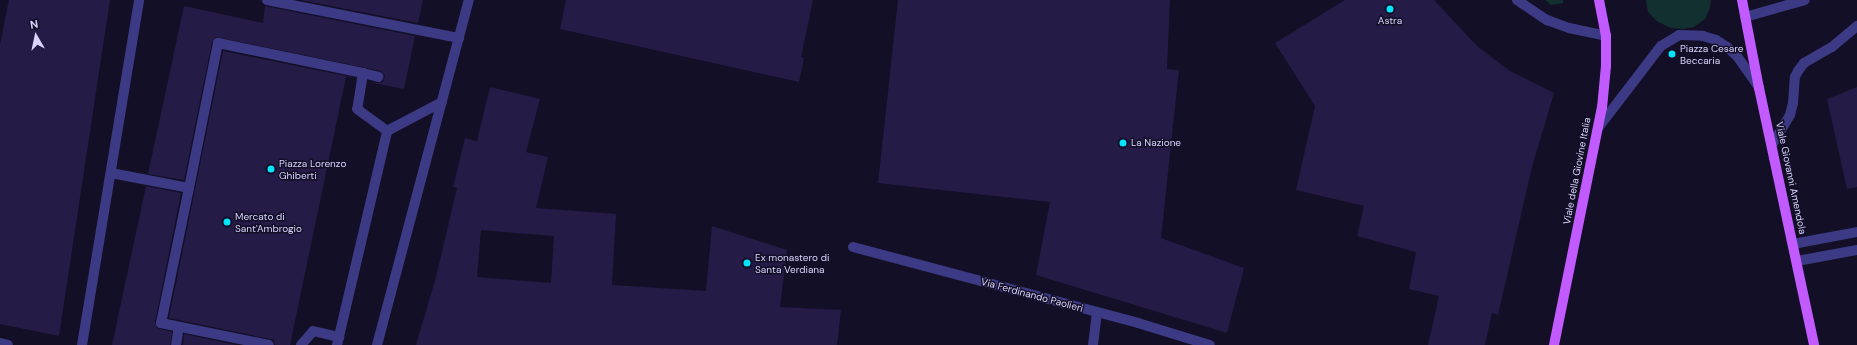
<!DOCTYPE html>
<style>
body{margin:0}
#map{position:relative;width:1857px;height:345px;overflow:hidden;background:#130f26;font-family:"DM Sans",sans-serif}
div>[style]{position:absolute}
.green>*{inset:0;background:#12302f}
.building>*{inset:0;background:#241b47}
.minor>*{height:10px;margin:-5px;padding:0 5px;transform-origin:5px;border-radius:5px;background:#3d3a85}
.major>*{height:10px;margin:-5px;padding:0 5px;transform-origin:5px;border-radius:5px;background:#c25bff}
.dots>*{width:11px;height:11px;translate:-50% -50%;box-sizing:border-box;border:2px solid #130f26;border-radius:50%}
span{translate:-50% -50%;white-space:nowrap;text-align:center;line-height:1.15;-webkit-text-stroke:3px #130f26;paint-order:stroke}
.poi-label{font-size:10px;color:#d9d4ff}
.left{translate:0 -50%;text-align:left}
.street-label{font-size:10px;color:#d9d4ff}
.north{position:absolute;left:16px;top:16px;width:40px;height:40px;-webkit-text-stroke:3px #130f26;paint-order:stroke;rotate:351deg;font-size:11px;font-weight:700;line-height:16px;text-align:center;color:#d9d4ff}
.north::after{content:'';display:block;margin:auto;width:14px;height:18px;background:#d9d4ff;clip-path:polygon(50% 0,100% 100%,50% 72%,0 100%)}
</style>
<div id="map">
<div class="green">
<div style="clip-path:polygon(1545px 0,1563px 0,1563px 3px,1551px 5px)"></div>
<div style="clip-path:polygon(1646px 0,1711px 0,1710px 8px,1705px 19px,1694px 27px,1683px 29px,1671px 28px,1658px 22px,1648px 12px)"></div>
</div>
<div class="building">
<div style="clip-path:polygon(9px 0,110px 0,59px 336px,0 324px,0 44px)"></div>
<div style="clip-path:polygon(300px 0,423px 0,418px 23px)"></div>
<div style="clip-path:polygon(566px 0,813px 0,801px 57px,804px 58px,799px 82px,560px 29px)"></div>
<div style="clip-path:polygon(898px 0,1170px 0,1167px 69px,1179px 70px,1161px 238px,1244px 268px,1227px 333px,1036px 275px,1050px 202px,878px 183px)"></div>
<div style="clip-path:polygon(1345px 0,1434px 0,1478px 47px,1510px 71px,1554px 93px,1532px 167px,1498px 315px,1492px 313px,1485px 345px,1428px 345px,1439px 296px,1409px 289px,1416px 252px,1357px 236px,1364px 206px,1296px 190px,1315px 106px,1275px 43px)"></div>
<div style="clip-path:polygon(184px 6px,263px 23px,265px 6px,415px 36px,404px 89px,368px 82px,378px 83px,383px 82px,385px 76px,381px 71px,216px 37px,212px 42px,184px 180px,148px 174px)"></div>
<div style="clip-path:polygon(223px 51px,356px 78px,346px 77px,290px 345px,275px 345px,274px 340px,270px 339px,169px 318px)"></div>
<div style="clip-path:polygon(evenodd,490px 87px,540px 99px,526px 152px,548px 157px,536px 208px,616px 214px,612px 285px,706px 291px,712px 226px,787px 250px,780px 307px,841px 310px,837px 345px,416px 345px,436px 277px,457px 188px,453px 187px,465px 138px,477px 141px,490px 87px,481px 230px,554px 236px,551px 283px,477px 277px,481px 230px)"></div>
<div style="clip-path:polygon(1857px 87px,1857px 187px,1847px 189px,1827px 99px)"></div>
<div style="clip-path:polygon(146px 186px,181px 193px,155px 322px,157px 328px,172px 332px,170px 345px,112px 345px)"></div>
<div style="clip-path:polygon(184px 334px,236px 345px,183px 345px)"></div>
</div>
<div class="minor">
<div style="left:267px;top:0;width:196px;rotate:11.2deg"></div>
<div style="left:1517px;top:0;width:36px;rotate:34deg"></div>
<div style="left:1547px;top:20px;width:23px;rotate:20deg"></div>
<div style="left:1569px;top:28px;width:38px;rotate:12deg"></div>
<div style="left:1745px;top:17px;width:62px;rotate:-15.8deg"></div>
<div style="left:363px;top:73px;width:16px;rotate:14deg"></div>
<div style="left:1598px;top:128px;width:103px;rotate:-52.5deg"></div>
<div style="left:1661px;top:46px;width:21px;rotate:-31deg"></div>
<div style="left:1679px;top:35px;width:24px;rotate:2deg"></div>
<div style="left:1703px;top:36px;width:14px;rotate:17deg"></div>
<div style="left:1716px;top:40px;width:13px;rotate:32deg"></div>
<div style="left:1727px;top:47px;width:13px;rotate:42deg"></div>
<div style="left:1737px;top:56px;width:39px;rotate:55deg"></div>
<div style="left:1772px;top:145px;width:35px;rotate:-59deg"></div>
<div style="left:1790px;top:115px;width:12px;rotate:-76deg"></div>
<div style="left:1793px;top:103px;width:26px;rotate:-86deg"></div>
<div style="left:1795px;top:77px;width:7px;rotate:-63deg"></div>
<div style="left:1798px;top:71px;width:10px;rotate:-53deg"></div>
<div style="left:1804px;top:63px;width:32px;rotate:-30deg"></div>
<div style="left:1832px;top:47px;width:33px;rotate:-40deg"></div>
<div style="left:111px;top:173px;width:79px;rotate:10.9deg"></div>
<div style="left:189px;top:188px;width:138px;rotate:101.7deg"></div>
<div style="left:161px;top:323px;width:110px;rotate:11.5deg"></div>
<div style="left:189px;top:188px;width:148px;rotate:-78.7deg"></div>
<div style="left:218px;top:43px;width:148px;rotate:11.7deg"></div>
<div style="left:363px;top:73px;width:36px;rotate:99deg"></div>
<div style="left:357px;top:109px;width:37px;rotate:36deg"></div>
<div style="left:1793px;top:244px;width:65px;rotate:-10.6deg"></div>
<div style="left:853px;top:247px;width:295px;rotate:14.9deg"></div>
<div style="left:1138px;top:323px;width:75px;rotate:17deg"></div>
<div style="left:1797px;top:261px;width:61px;rotate:-10.4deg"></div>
<div style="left:0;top:343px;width:8px;rotate:14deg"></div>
<div style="left:82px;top:345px;width:350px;rotate:-80.6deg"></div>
<div style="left:176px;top:345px;width:18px;rotate:-81deg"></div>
<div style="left:301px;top:345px;width:18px;rotate:-49deg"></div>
<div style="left:313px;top:331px;width:27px;rotate:13deg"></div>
<div style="left:337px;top:345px;width:220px;rotate:-76.8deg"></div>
<div style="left:387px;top:131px;width:62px;rotate:-27.8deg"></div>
<div style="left:377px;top:345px;width:357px;rotate:-75.1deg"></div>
<div style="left:1093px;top:345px;width:32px;rotate:-83deg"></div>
</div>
<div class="major">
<div style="left:1742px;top:0;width:90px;rotate:79.1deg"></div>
<div style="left:1759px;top:88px;width:263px;rotate:77.9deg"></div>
<div style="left:1554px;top:345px;width:242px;rotate:-78.6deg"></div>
<div style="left:1602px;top:108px;width:42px;rotate:-84.6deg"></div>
<div style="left:1606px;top:66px;width:30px;rotate:-90deg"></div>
<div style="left:1606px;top:36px;width:37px;rotate:-101deg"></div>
</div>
<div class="dots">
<div style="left:1390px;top:9px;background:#00e5ff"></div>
<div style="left:1672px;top:54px;background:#00e5ff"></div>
<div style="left:1123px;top:143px;background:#00e5ff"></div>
<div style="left:271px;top:169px;background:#00e5ff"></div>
<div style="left:227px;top:222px;background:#00e5ff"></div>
<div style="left:747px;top:263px;background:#00e5ff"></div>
</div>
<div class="poi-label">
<span style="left:1390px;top:21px">Astra</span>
<span class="left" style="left:1680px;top:54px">Piazza Cesare<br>Beccaria</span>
<span class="left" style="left:1131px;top:143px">La Nazione</span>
<span class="left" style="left:279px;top:169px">Piazza Lorenzo<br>Ghiberti</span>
<span class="left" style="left:235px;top:222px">Mercato di<br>Sant'Ambrogio</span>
<span class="left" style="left:755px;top:263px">Ex monastero di<br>Santa Verdiana</span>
</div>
<div class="street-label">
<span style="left:1577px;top:171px;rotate:-79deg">Viale della Giovine Italia</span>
<span style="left:1791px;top:178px;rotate:78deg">Viale Giovanni Amendola</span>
<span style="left:1032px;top:295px;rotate:15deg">Via Ferdinando Paolieri</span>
</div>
<div class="north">N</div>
</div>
